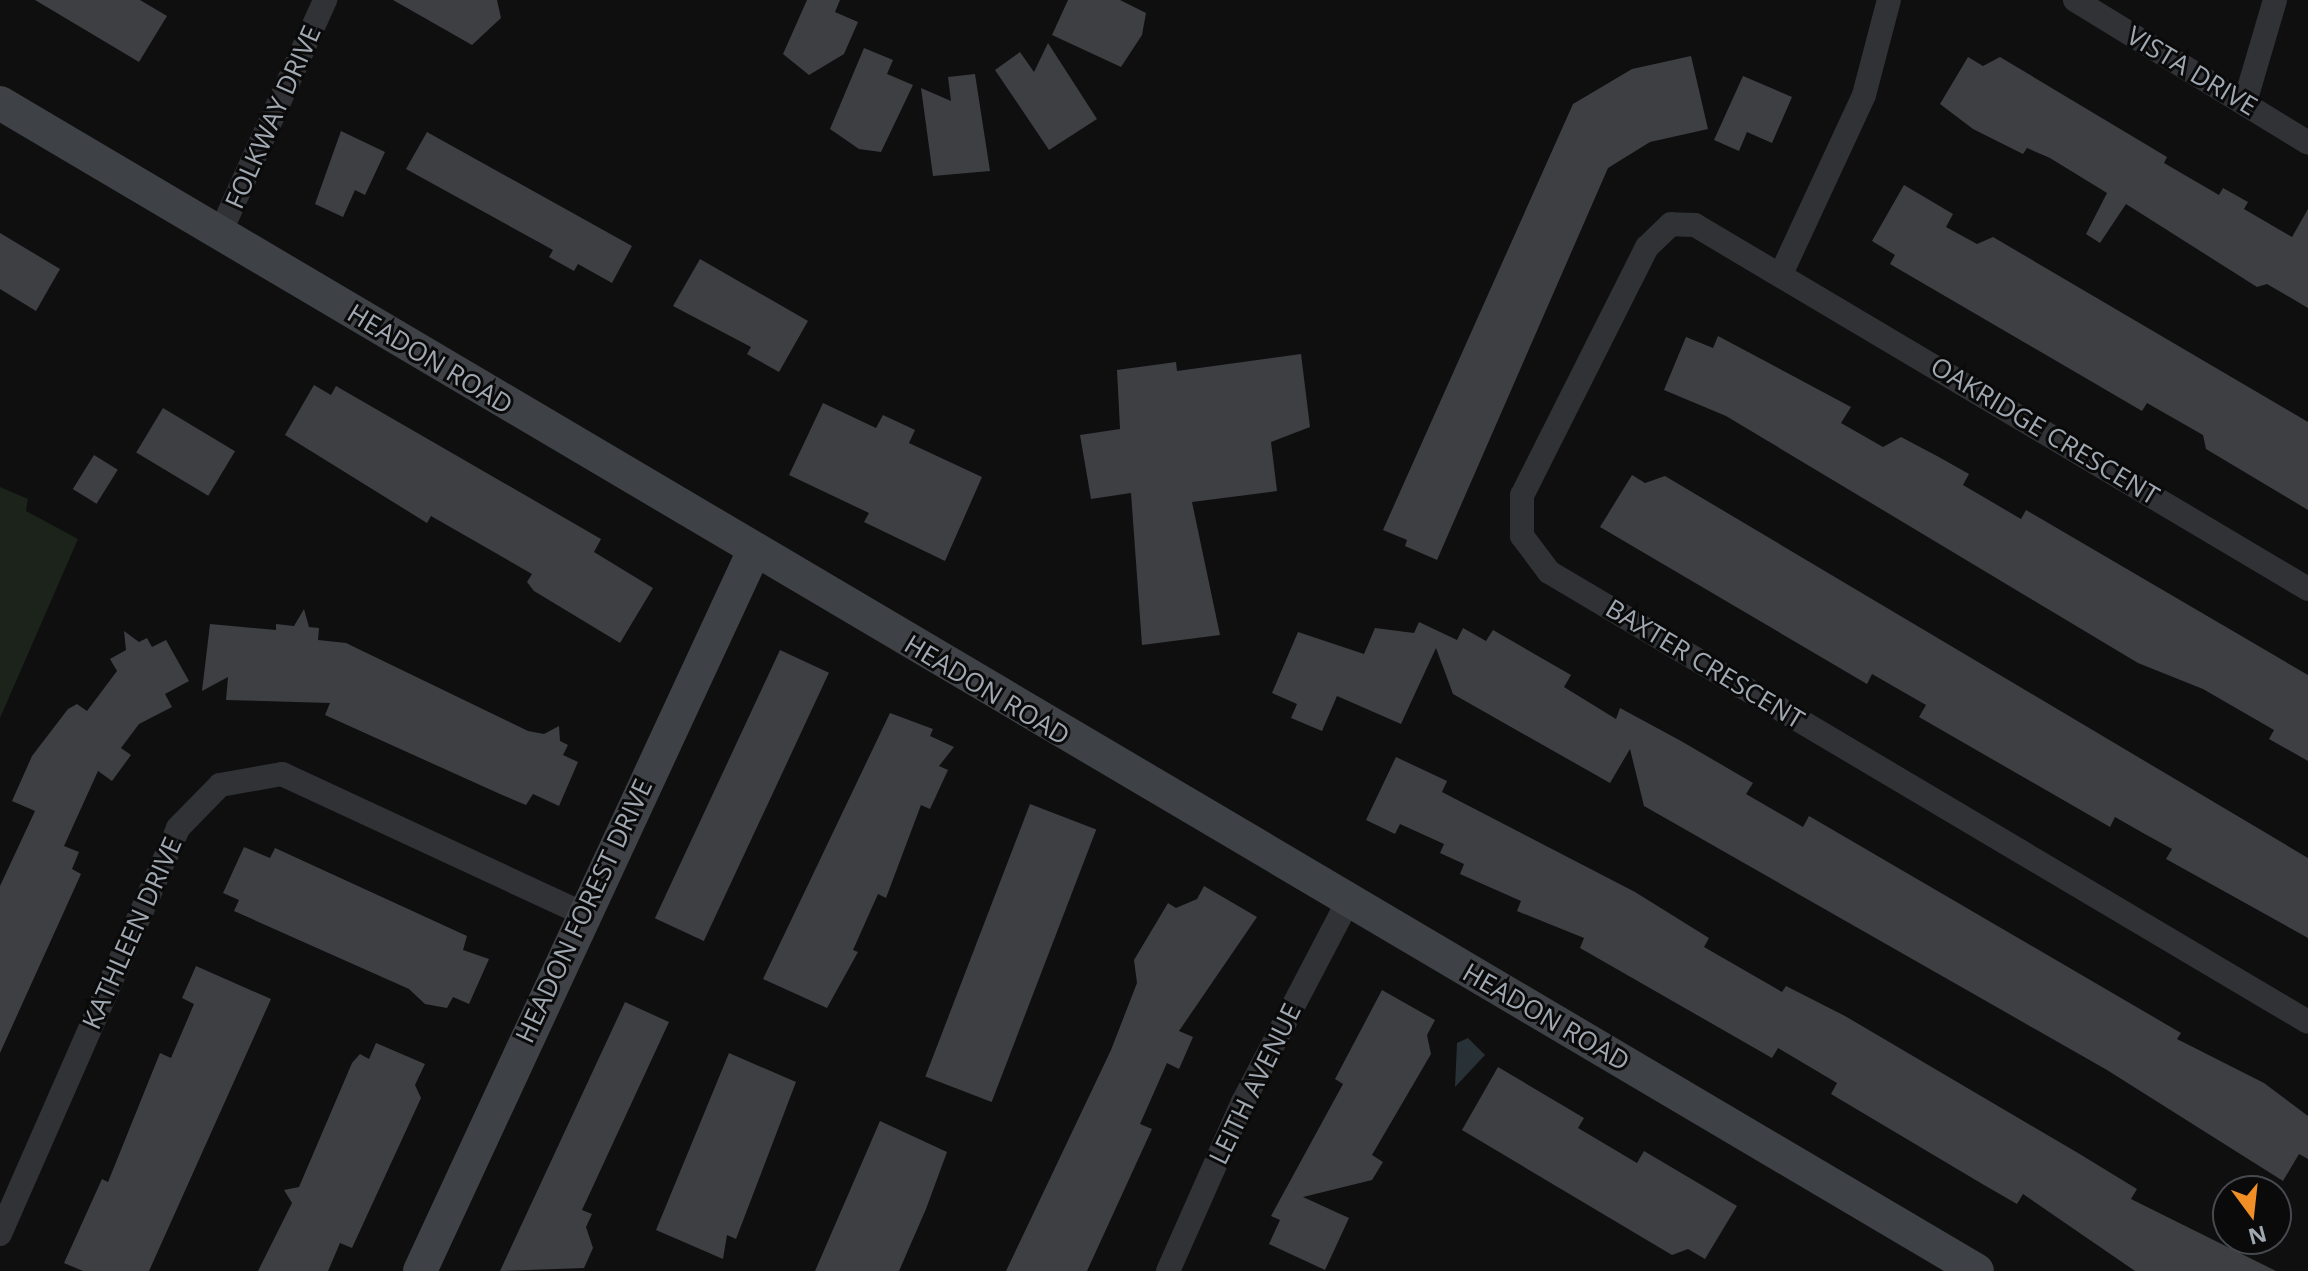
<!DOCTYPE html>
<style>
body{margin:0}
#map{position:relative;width:2308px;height:1271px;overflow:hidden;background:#0f0f10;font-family:"Open Sans",sans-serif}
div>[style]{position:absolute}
.green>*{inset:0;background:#1b231b}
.water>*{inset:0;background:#283135}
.building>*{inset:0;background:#3e3f43;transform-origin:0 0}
.street>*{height:24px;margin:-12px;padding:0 12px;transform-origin:12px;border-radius:12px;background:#303235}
.secondary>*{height:34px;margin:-17px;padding:0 17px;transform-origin:17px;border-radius:17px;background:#3e4145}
span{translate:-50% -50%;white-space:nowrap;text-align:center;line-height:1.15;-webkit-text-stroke:6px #0a0a0b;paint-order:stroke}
.street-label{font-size:26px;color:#a0a8b1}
.north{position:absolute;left:2212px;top:1175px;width:80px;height:80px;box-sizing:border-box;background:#0a0a0b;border:2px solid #46494d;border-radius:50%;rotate:165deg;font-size:22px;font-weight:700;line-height:32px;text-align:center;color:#a0a8b1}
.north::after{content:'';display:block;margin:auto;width:28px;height:36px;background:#f18f26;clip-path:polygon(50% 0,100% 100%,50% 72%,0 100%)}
</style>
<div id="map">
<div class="green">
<div style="clip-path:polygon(0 487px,28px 499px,26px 511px,78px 539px,0 718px)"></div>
</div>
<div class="water">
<div style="clip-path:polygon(1468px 1038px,1485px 1055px,1455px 1087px,1457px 1043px)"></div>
</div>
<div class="building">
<div style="clip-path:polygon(35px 0,140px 0,167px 16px,139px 62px)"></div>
<div style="clip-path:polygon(393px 0,497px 0,501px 18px,472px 45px)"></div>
<div style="clip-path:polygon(807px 0,840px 0,835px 12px,858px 22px,844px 54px,809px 75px,783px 54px)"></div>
<div style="clip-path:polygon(1068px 0,1120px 0,1146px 13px,1142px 35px,1121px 67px,1052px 35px)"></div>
<div style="clip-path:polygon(1048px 43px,1097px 119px,1049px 150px,995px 70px,1020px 52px,1034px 72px)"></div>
<div style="clip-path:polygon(864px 48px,893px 60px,887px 74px,913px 85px,881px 152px,859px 149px,830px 129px)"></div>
<div style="clip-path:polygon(1691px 56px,1708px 129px,1650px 142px,1608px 168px,1437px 560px,1405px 546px,1407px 540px,1383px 530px,1573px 104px,1632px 69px)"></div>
<div style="clip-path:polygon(1968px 57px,1983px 66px,2000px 57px,2167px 157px,2164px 163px,2219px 195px,2223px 188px,2248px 202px,2244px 209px,2292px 237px,2308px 209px,2308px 308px,2267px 284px,2257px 287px,2126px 204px,2100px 243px,2086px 234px,2107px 193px,2050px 158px,2027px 148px,2023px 154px,1973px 129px,1940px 104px)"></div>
<div style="clip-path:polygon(975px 74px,990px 171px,933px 176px,921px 88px,951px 101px,948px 77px)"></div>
<div style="clip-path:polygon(1743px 76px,1792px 97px,1772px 143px,1747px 132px,1739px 151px,1714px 140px)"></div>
<div style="clip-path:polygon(341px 131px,385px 152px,365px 195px,355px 190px,343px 217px,315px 204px)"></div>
<div style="clip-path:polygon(427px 132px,632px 246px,612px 283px,578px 264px,574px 271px,549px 257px,553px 250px,406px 169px)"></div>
<div style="clip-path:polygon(1904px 185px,1953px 214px,1946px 227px,1977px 244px,1993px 237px,2308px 422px,2308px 510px,2206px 449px,2203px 435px,2147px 403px,2142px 411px,1890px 264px,1895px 255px,1872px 241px)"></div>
<div style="clip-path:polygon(0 233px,60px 269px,36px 311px,0 289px)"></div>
<div style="clip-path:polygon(700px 259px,808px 321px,779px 372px,747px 354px,751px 347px,673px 306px)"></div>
<div style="clip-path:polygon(1718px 336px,1851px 407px,1841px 423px,1883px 447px,1901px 437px,1937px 456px,1969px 474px,1963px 485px,2021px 519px,2026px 510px,2308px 675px,2308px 761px,2269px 739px,2274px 730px,2203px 689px,2138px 663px,1726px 416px,1664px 390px,1686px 337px,1713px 348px)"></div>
<div style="clip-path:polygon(1301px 354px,1310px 427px,1271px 442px,1277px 491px,1192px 502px,1220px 635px,1142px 645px,1131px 493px,1091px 499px,1080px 435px,1120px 429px,1117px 370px,1176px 362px,1177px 371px)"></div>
<div style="clip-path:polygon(314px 385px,331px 395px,336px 386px,601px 539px,594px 552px,653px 588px,620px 643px,534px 591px,527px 582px,532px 574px,431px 516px,427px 523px,285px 435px)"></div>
<div style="clip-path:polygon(823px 403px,876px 428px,883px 415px,915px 430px,909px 443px,982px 477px,945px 561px,864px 522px,869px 513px,789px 475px)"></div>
<div style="left:163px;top:408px;width:84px;height:52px;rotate:31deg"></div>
<div style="left:94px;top:455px;width:28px;height:40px;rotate:32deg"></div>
<div style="clip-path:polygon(1632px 475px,1645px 483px,1665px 476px,2308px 858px,2308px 938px,2166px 859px,2172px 849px,2143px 833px,2115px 817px,2110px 827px,1919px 717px,1926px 705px,1872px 674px,1867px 684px,1600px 527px)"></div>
<div style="clip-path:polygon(304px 609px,309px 627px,319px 628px,318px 640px,346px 643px,528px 731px,544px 734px,559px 726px,560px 741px,568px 745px,563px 755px,578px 762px,559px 806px,533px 794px,526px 805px,500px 794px,325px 715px,330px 703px,226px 700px,228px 677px,202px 691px,210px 624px,276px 630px,276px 624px,294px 626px)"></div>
<div style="clip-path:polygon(1419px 622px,1457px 640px,1463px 628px,1486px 641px,1493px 630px,1571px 675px,1564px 687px,1616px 719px,1620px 708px,1681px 741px,1753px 783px,1746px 794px,1803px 827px,1809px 816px,2181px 1033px,2177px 1039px,2264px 1083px,2308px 1116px,2308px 1159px,2299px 1154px,2283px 1181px,2107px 1070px,1644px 806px,1630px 749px,1610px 783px,1453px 694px,1436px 648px,1401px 724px,1337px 696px,1322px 731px,1291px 718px,1297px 704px,1272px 693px,1298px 632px,1364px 654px,1375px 628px,1414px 633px)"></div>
<div style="clip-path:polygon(124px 631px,139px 642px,147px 638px,152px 647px,166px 640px,189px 681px,165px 694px,172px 707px,139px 724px,121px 748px,131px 755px,112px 781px,98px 771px,64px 846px,79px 852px,72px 869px,81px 874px,0 1053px,0 886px,35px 811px,12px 801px,32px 756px,68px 709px,77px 704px,87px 711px,117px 671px,110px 659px,126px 650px)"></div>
<div style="left:780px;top:650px;width:54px;height:296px;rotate:25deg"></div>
<div style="clip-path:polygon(890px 713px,933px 729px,930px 736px,954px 747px,939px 766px,948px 770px,930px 809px,921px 805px,886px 898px,878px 894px,853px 950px,858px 952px,827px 1008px,763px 979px)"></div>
<div style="clip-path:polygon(1396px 757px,1447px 781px,1442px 792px,1635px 892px,1709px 938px,1704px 947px,1782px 992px,1786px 986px,1845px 1016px,2078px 1153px,2137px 1189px,2131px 1199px,2276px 1271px,2135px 1271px,2023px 1194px,2017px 1204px,1984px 1185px,1831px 1094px,1837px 1083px,1778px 1048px,1772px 1058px,1580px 948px,1584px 938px,1517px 911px,1521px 901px,1460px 874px,1464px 864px,1440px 853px,1444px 844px,1400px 824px,1395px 834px,1366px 820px)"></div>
<div style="left:1030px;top:804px;width:71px;height:292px;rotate:21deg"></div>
<div style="clip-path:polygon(244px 847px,270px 858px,275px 848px,467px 936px,463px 950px,489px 959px,469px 1004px,453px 997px,447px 1008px,425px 1004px,409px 989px,234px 911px,239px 900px,223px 893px)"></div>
<div style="clip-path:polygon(1204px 886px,1257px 917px,1179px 1031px,1193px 1037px,1179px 1069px,1167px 1063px,1140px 1124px,1152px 1129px,1087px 1271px,1006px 1271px,1111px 1050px,1137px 983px,1134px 960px,1168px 903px,1176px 908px,1197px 899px)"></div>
<div style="clip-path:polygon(196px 966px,271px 999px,149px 1271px,83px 1271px,64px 1263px,102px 1179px,108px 1182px,160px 1053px,171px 1058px,194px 1004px,182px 998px)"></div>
<div style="clip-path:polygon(1382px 990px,1435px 1020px,1427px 1035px,1431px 1054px,1372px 1155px,1383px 1162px,1372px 1180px,1303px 1197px,1349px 1218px,1325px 1270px,1269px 1244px,1280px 1220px,1271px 1216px,1343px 1084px,1335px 1079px)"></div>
<div style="clip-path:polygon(625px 1002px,669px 1022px,582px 1210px,592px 1214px,586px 1227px,593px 1248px,584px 1268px,500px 1271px)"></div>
<div style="clip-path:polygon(376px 1043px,425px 1064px,415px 1085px,421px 1098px,352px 1248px,340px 1243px,328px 1271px,258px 1271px,292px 1203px,284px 1190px,299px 1187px,352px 1063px,360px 1054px,369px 1059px)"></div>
<div style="clip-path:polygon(729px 1053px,796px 1082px,736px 1239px,727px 1235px,723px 1259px,656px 1230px)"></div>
<div style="clip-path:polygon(1498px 1067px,1584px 1118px,1578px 1128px,1637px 1163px,1644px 1151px,1737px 1206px,1705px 1259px,1688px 1249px,1672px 1255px,1462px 1130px)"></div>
<div style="clip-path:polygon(880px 1121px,947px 1152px,926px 1209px,899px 1271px,815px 1271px)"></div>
</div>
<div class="street">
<div style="left:2075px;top:0;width:273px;rotate:31.5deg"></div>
<div style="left:2245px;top:102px;width:106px;rotate:-73.6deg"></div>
<div style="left:220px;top:233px;width:256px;rotate:-65.7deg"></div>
<div style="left:1781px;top:274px;width:197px;rotate:-65.1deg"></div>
<div style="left:1864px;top:95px;width:98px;rotate:-75.3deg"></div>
<div style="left:2308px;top:589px;width:713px;rotate:-149.3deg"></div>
<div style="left:1695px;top:225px;width:24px;rotate:-178deg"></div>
<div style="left:1671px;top:224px;width:33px;rotate:136deg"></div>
<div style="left:1647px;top:247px;width:278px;rotate:116.7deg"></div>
<div style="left:1522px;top:495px;width:41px;rotate:90deg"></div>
<div style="left:1522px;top:536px;width:45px;rotate:53.1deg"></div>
<div style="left:1549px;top:572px;width:882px;rotate:30.66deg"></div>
<div style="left:0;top:1234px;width:443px;rotate:-66.3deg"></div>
<div style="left:178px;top:828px;width:60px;rotate:-45.7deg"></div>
<div style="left:220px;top:785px;width:63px;rotate:-10.1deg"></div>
<div style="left:282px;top:774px;width:330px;rotate:24.9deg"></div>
<div style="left:1168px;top:1271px;width:185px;rotate:-66.1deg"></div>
<div style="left:1243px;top:1102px;width:227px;rotate:-62.4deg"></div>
</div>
<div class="secondary">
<div style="left:0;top:103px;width:2296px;rotate:30.57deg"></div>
<div style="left:420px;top:1271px;width:791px;rotate:-65.12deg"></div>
</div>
<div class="street-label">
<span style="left:2192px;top:71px;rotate:31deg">VISTA DRIVE</span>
<span style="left:273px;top:117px;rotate:-66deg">FOLKWAY DRIVE</span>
<span style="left:430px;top:359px;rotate:31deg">HEADON ROAD</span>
<span style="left:2045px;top:431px;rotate:31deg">OAKRIDGE CRESCENT</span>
<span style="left:1705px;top:664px;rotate:31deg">BAXTER CRESCENT</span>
<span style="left:987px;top:690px;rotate:31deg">HEADON ROAD</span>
<span style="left:584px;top:911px;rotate:-65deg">HEADON FOREST DRIVE</span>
<span style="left:132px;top:933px;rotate:-66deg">KATHLEEN DRIVE</span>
<span style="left:1546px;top:1017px;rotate:30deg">HEADON ROAD</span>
<span style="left:1255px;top:1084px;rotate:-64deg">LEITH AVENUE</span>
</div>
<div class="north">N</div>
</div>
